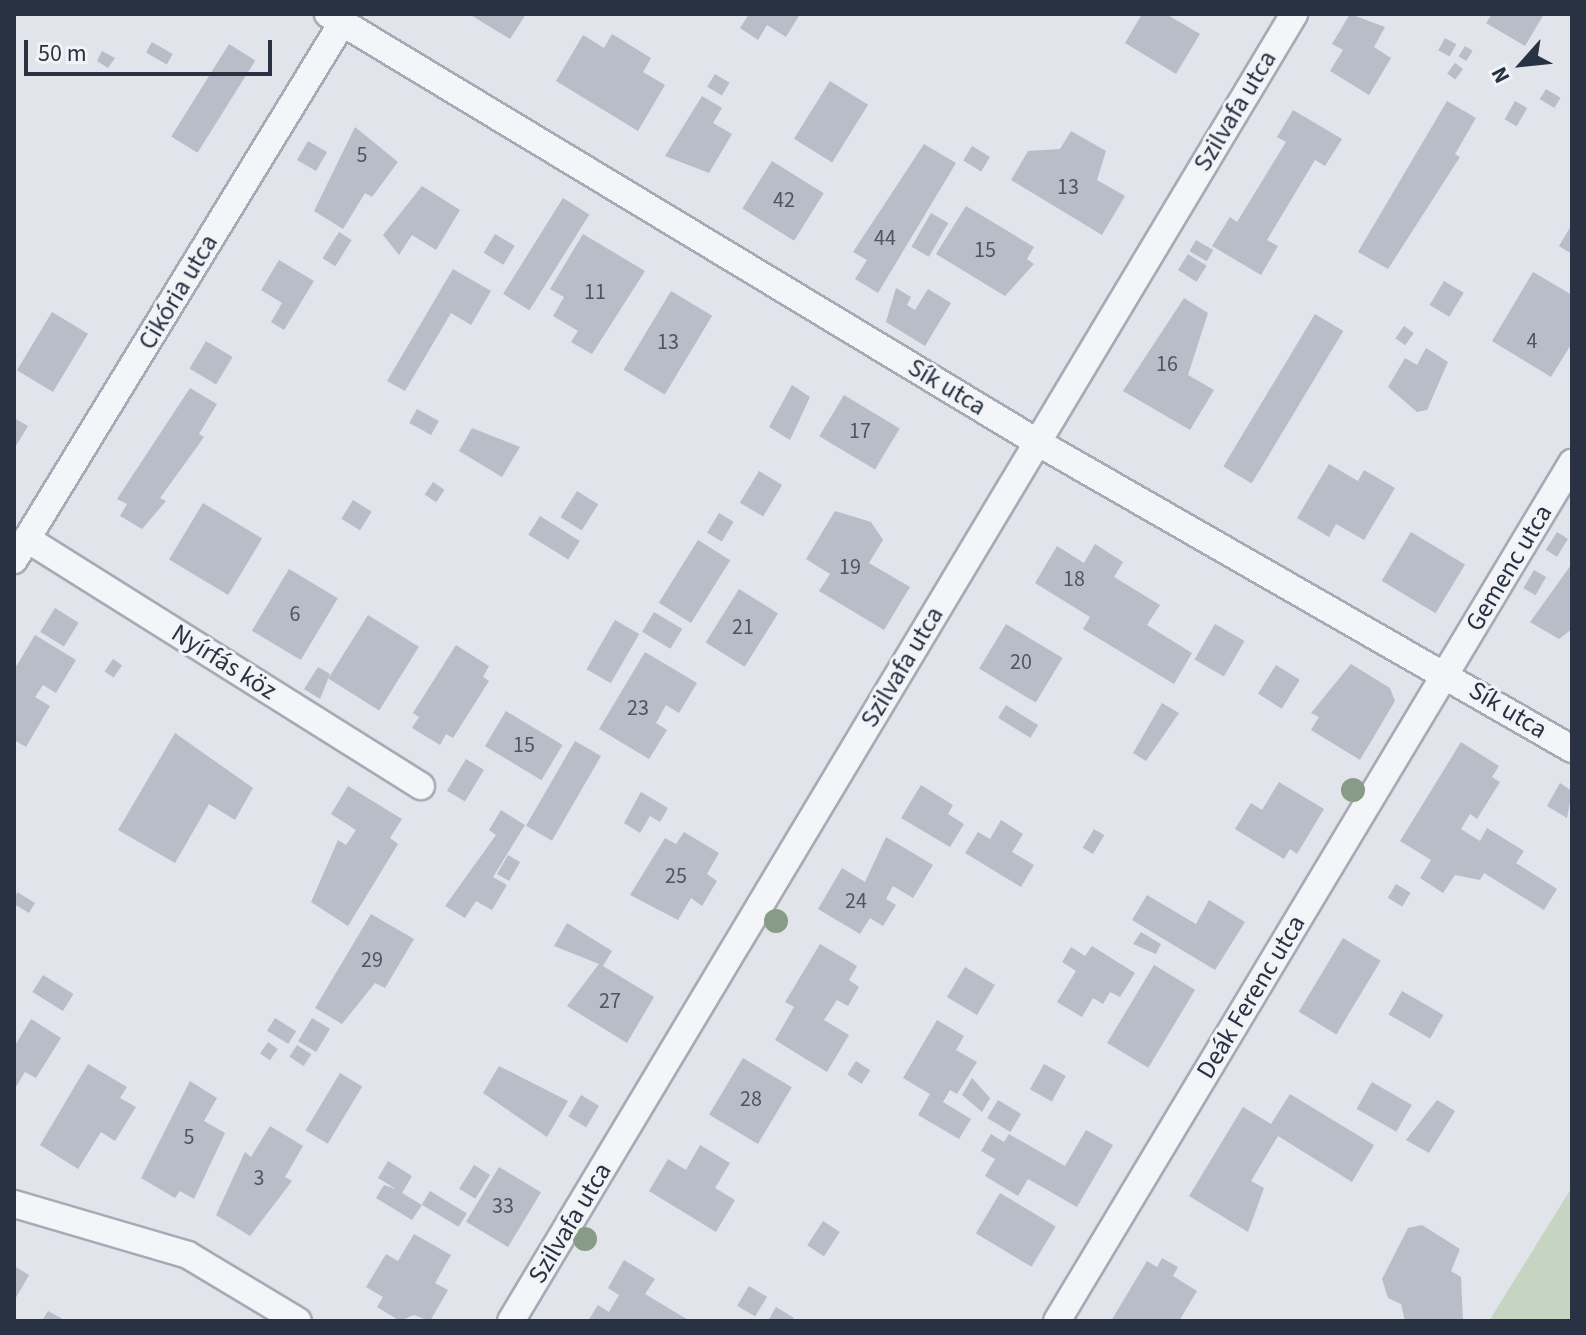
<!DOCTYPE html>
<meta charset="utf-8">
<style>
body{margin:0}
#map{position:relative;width:1586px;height:1335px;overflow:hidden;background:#e1e4ea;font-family:"Source Sans 3",sans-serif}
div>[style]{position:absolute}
.green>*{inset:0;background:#c6d4c2}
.building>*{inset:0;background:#b8bdc8;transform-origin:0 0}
.roads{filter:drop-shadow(2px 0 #a6abb5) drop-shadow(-2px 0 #a6abb5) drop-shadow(0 2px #a6abb5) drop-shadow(0 -2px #a6abb5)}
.minor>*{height:26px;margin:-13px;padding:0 13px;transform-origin:13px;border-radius:13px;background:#f4f5f8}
.trees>*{width:24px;height:24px;margin:-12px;border-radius:50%;background:#879b86}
span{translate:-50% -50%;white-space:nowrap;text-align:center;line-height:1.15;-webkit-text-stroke:6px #f1f3f7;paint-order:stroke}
.number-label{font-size:22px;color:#4c5564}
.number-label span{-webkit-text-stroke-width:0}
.street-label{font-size:26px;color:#283243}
.frame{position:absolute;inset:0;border:16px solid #283243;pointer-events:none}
.north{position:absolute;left:1482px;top:24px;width:80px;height:80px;-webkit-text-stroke:6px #f1f3f7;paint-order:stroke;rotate:243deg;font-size:22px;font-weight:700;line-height:32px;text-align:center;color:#283243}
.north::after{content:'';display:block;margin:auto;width:28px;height:36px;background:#283243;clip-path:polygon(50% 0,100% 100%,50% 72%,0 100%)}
.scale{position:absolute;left:24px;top:40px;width:248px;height:36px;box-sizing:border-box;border:4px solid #283243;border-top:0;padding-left:10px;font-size:24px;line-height:28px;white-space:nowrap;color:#283243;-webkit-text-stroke:6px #f1f3f7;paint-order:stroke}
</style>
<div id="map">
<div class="green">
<div style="clip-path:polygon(1572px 1187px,1572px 1321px,1489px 1321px)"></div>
</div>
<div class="building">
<div style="clip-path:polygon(469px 14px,526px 14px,510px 39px)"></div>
<div style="clip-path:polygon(749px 14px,800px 14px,786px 37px,767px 25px,758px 40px,740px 28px)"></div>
<div style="clip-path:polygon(1142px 14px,1166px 14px,1200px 34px,1176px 74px,1125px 43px)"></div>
<div style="clip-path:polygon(1350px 14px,1385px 27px,1374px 47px,1391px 58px,1369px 95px,1330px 71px,1343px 50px,1332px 44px)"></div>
<div style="clip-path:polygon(1492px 14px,1544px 14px,1525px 46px,1486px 23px)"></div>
<div style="clip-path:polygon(612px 34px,651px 58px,643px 72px,665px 85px,638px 131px,556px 81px,583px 35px,604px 48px)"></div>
<div style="left:1445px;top:38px;width:13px;height:14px;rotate:29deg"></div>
<div style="left:152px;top:42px;width:24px;height:12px;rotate:30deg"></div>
<div style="left:229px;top:44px;width:31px;height:109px;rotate:32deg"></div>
<div style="left:1465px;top:46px;width:9px;height:12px;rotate:32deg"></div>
<div style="clip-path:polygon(102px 51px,115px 58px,108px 68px,97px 61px)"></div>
<div style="left:1455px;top:63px;width:10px;height:13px;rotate:37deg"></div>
<div style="left:715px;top:74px;width:17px;height:15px;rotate:31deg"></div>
<div style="left:830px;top:81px;width:45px;height:68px;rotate:32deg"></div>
<div style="left:1546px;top:89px;width:17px;height:12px;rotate:31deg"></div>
<div style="clip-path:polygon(702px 96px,722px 108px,713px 123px,732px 134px,709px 173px,665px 156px)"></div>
<div style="clip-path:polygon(1447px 101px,1476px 118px,1455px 154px,1460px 157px,1388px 269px,1358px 252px)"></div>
<div style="left:1515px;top:101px;width:14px;height:21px;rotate:30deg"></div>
<div style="clip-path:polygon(1293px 110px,1342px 139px,1325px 166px,1315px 160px,1267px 240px,1278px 246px,1261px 275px,1212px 246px,1230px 217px,1237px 222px,1286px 142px,1277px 137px)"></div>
<div style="clip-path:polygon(355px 127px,398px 162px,372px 197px,365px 193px,343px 229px,314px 211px)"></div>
<div style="clip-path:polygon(1071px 131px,1106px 151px,1097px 180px,1125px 196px,1102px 235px,1011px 180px,1028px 151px,1060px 149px)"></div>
<div style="left:308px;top:141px;width:22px;height:22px;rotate:30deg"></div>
<div style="clip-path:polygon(924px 144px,956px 163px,878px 293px,855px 279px,867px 260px,853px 252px)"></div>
<div style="left:972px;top:146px;width:21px;height:17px;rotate:31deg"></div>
<div style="left:772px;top:161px;width:61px;height:56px;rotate:32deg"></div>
<div style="clip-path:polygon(422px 186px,460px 210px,436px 250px,412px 235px,399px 255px,383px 235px)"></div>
<div style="left:563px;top:198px;width:31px;height:113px;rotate:32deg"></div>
<div style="clip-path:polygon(966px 206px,1034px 247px,1027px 259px,1034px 264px,1005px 296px,936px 254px)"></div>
<div style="left:931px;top:213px;width:20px;height:39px;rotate:30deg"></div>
<div style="clip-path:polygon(1572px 224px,1572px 254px,1559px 246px)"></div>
<div style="left:339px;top:232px;width:15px;height:31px;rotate:32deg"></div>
<div style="left:495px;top:234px;width:23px;height:22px;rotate:31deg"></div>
<div style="clip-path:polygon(583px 234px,645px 271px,592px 354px,571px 342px,578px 331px,553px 316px,564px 297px,550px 289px)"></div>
<div style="left:1196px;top:240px;width:20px;height:13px;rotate:30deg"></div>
<div style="left:1188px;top:254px;width:22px;height:19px;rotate:32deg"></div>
<div style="clip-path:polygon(279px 260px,314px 281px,284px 330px,271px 322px,282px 303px,261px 290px)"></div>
<div style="clip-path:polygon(453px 269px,491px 291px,471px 325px,451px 313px,405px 391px,387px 381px)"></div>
<div style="clip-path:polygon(1533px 272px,1572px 295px,1572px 343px,1551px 377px,1492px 341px)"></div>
<div style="left:1444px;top:281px;width:23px;height:28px;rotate:31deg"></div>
<div style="clip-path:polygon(896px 288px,911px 297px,907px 305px,915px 310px,928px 289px,951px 303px,925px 346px,886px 322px)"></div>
<div style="left:671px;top:291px;width:48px;height:92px;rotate:31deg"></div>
<div style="clip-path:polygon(1184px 298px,1208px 313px,1188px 375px,1214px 390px,1190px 430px,1123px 391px)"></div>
<div style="left:52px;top:312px;width:42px;height:68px;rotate:31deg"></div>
<div style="left:1315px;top:314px;width:33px;height:178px;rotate:31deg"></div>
<div style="left:1404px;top:326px;width:12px;height:15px;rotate:35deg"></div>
<div style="left:206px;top:341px;width:31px;height:32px;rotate:31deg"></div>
<div style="clip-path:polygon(1426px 348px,1448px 362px,1427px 410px,1417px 412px,1388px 387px,1405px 358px,1417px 365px)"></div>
<div style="clip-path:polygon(792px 385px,810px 397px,790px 440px,769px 427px)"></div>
<div style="clip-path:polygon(190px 388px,217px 404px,199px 434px,204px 437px,160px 498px,166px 501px,142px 529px,120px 516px,127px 504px,117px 499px)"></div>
<div style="left:844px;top:395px;width:65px;height:48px;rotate:31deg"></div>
<div style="left:417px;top:409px;width:25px;height:16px;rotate:29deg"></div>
<div style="clip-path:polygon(14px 418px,28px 426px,14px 449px)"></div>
<div style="clip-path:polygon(472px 428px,520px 447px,502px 477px,459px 451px)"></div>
<div style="clip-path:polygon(1329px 464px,1358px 481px,1364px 470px,1395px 488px,1364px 540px,1336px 524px,1329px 537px,1297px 518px)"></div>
<div style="left:759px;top:471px;width:27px;height:37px;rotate:31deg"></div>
<div style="left:433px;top:482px;width:14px;height:15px;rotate:34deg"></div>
<div style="left:577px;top:491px;width:25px;height:31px;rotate:32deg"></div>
<div style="left:353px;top:500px;width:22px;height:22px;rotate:32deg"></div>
<div style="left:203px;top:503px;width:69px;height:66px;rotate:31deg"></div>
<div style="clip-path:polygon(835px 511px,871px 522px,883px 540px,869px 563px,910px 587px,884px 630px,819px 591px,830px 574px,806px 559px)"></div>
<div style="left:719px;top:513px;width:17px;height:23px;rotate:31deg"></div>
<div style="left:540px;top:516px;width:47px;height:22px;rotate:32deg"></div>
<div style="left:1411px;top:532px;width:63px;height:57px;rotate:31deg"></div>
<div style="left:1557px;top:532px;width:13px;height:21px;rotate:32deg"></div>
<div style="left:698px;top:540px;width:38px;height:74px;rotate:32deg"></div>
<div style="clip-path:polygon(1095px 544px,1123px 562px,1114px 577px,1160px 605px,1147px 625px,1192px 653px,1174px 684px,1083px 629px,1090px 617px,1035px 583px,1057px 546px,1084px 563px)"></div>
<div style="clip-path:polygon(1572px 551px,1572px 629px,1559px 639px,1530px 622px,1571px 565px)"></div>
<div style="left:289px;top:569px;width:57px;height:72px;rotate:31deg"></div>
<div style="left:1534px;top:570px;width:14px;height:21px;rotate:30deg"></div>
<div style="left:739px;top:589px;width:46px;height:63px;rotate:32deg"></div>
<div style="left:55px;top:608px;width:28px;height:28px;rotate:32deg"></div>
<div style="left:654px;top:612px;width:33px;height:23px;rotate:31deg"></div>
<div style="left:368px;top:615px;width:60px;height:75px;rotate:32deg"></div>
<div style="left:615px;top:620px;width:28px;height:57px;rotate:30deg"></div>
<div style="left:1006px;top:624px;width:66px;height:52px;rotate:31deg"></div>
<div style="left:1215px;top:624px;width:34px;height:41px;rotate:30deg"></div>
<div style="clip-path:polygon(35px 635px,76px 660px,56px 693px,43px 685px,35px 697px,50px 706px,26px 747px,14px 740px,14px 670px)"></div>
<div style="clip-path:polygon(456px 645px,489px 666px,483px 677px,489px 681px,453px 738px,446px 734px,440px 745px,412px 728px,419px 717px,413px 713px)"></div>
<div style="clip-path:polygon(645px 652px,697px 683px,679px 713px,666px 705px,656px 723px,667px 730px,649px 759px,599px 729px)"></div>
<div style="left:113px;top:659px;width:11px;height:15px;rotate:34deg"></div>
<div style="clip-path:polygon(1351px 664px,1390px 688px,1395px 701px,1360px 760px,1311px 730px,1319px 717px,1311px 713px)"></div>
<div style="left:1276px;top:665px;width:28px;height:34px;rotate:32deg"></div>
<div style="clip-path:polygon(318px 667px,330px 674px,320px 699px,304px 689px)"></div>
<div style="clip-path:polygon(1162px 703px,1179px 713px,1146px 761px,1133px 753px)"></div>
<div style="left:1006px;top:705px;width:38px;height:15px;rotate:32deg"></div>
<div style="left:506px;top:711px;width:66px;height:41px;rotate:31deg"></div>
<div style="clip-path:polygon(175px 733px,253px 788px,235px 820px,209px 804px,175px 863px,118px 830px)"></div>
<div style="left:575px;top:741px;width:30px;height:98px;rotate:30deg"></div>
<div style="clip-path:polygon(1461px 742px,1499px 766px,1492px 777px,1500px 782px,1477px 819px,1470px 814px,1461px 829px,1480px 841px,1487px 828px,1524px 851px,1516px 863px,1557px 889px,1544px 910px,1484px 873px,1480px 880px,1455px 875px,1443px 893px,1420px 878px,1431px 860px,1400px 841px)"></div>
<div style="left:466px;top:759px;width:21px;height:37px;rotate:31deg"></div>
<div style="clip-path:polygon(1279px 782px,1324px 809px,1297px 854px,1290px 849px,1284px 859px,1235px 829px,1251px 803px,1262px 810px)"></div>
<div style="clip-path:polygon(1560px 783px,1572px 791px,1567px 818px,1547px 806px)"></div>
<div style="clip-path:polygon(921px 785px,953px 805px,948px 814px,964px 824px,950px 847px,901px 818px)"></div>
<div style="clip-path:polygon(348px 786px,402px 819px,390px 838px,398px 844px,348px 926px,311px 902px,338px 840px,346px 845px,356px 830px,331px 814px)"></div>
<div style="clip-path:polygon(641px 792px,668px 808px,660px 822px,650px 816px,640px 833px,624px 823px)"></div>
<div style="clip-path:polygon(501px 810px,525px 825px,493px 877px,507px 885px,492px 910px,476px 901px,465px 918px,445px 906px,496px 835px,489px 830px)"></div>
<div style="clip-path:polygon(1001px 820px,1023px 834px,1012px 852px,1034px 865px,1021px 887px,965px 853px,978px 832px,990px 839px)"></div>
<div style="left:1094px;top:829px;width:12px;height:22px;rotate:31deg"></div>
<div style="clip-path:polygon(684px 832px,719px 853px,707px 874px,717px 881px,702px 906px,691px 898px,678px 920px,630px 895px,665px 838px,676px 844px)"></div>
<div style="clip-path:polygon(886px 837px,933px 865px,913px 898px,893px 886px,886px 899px,896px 905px,883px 926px,870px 918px,860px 934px,818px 909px,842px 868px,865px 882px)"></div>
<div style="left:508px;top:855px;width:14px;height:22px;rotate:30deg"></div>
<div style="left:1396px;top:884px;width:17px;height:16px;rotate:31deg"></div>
<div style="clip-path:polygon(17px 892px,35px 903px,29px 913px,14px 904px)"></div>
<div style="clip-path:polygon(1147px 895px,1196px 924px,1209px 900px,1245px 922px,1215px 970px,1132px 920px)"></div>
<div style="clip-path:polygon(371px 914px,414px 939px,385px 988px,375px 983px,342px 1024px,315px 1008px)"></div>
<div style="clip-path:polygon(567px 923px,612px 951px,603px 966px,654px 997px,627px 1043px,567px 1006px,599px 964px,554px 946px)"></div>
<div style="clip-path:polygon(1141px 932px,1161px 944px,1156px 954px,1133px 944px)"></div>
<div style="left:1343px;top:938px;width:44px;height:86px;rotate:31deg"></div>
<div style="clip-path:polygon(820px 944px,857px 966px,849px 980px,859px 987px,848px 1006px,837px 1000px,824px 1020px,849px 1035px,827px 1072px,775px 1040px,794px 1007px,785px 1002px)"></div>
<div style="clip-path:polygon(1092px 946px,1135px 973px,1120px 997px,1110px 992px,1103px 1004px,1093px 998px,1082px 1017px,1057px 1002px,1076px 971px,1062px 962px,1071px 947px,1085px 956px)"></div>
<div style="left:1154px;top:965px;width:48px;height:91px;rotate:31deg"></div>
<div style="left:965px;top:967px;width:35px;height:35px;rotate:31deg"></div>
<div style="left:43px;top:975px;width:36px;height:20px;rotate:32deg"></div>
<div style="left:1402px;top:991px;width:48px;height:27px;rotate:30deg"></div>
<div style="left:275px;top:1018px;width:25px;height:15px;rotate:32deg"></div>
<div style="left:312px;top:1018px;width:21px;height:27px;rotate:31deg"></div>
<div style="clip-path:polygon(31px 1019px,61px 1038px,36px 1078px,25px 1072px,14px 1090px,14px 1047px)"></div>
<div style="clip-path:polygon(937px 1020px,964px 1036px,956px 1050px,977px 1062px,957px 1094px,950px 1090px,943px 1102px,971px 1119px,959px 1139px,918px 1115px,930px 1094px,903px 1078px)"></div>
<div style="left:268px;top:1042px;width:12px;height:14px;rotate:35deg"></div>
<div style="left:297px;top:1045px;width:17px;height:14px;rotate:33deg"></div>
<div style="left:743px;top:1058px;width:57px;height:66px;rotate:31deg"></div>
<div style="left:856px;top:1061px;width:17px;height:16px;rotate:33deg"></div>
<div style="clip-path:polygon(88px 1064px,127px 1087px,120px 1098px,136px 1107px,115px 1141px,101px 1132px,78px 1169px,40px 1145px)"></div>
<div style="left:1044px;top:1064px;width:25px;height:29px;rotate:29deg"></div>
<div style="clip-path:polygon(499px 1066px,568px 1101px,547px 1137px,483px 1093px)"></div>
<div style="left:340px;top:1073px;width:26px;height:67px;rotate:31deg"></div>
<div style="clip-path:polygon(972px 1078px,990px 1098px,982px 1112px,962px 1095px)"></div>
<div style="clip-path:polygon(190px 1081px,217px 1098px,204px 1121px,225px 1133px,194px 1199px,180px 1191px,175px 1198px,141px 1178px)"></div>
<div style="left:1372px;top:1082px;width:46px;height:31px;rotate:30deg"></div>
<div style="clip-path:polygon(1290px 1094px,1374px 1145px,1352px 1182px,1278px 1136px,1251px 1181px,1264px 1188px,1248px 1232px,1189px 1196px,1243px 1107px,1271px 1124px)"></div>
<div style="left:581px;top:1095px;width:21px;height:25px;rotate:31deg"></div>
<div style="left:998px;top:1100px;width:27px;height:21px;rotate:31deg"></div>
<div style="clip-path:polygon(1437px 1100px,1455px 1111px,1429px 1153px,1406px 1140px)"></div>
<div style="clip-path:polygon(270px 1126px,303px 1146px,285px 1177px,292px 1181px,250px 1236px,216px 1215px,245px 1152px,251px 1157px)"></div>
<div style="clip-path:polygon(1086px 1130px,1113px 1145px,1077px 1207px,1028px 1179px,1018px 1196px,985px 1176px,995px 1159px,981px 1151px,991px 1134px,1004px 1142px,1009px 1134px,1065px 1166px)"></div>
<div style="clip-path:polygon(700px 1145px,730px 1163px,715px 1188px,735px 1200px,716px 1232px,649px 1191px,668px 1159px,686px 1170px)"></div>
<div style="clip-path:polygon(388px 1161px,412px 1176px,402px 1193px,422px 1205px,412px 1220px,376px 1198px,384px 1185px,396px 1189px,378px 1178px)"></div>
<div style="left:474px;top:1165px;width:19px;height:28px;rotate:32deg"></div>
<div style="left:499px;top:1167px;width:49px;height:64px;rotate:31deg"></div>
<div style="left:430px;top:1191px;width:43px;height:16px;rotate:31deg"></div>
<div style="left:1000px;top:1193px;width:65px;height:47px;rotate:31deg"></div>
<div style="left:823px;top:1221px;width:20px;height:29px;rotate:33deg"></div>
<div style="clip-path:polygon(1422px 1225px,1460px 1249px,1451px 1271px,1461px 1277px,1463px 1321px,1405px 1321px,1401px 1304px,1388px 1298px,1382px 1279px,1408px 1228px)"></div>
<div style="clip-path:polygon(414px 1234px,451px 1255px,435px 1283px,448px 1290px,430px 1321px,414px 1315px,400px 1321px,377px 1307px,383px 1297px,366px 1287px,386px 1254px,398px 1261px)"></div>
<div style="clip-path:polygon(1162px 1258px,1178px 1267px,1173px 1276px,1197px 1291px,1179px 1321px,1111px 1321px,1147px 1261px,1157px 1267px)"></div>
<div style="clip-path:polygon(624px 1260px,655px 1279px,645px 1294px,690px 1321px,588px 1321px,598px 1305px,609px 1312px,619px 1295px,608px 1288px)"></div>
<div style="clip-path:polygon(14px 1266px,29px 1275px,14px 1301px)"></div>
<div style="left:749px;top:1286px;width:21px;height:23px;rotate:31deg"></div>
<div style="clip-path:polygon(776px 1307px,794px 1318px,792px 1321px,768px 1321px)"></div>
<div style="clip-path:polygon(48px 1311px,66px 1321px,42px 1321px)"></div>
</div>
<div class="roads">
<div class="minor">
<div style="left:328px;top:14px;width:828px;rotate:31.12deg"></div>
<div style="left:1037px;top:442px;width:617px;rotate:29.85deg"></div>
<div style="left:27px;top:539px;width:465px;rotate:32.1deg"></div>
<div style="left:14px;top:560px;width:629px;rotate:-58.58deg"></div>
<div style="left:14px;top:1204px;width:181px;rotate:16.3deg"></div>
<div style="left:188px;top:1255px;width:128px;rotate:31deg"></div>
<div style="left:511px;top:1321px;width:1524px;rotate:-59.07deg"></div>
<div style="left:1057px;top:1321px;width:1001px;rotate:-59.03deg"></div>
</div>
</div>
<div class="trees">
<div style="left:1353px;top:790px"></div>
<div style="left:776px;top:921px"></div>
<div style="left:585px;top:1239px"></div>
</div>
<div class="number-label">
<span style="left:362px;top:156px">5</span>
<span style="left:1068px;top:188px">13</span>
<span style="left:784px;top:201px">42</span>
<span style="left:885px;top:239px">44</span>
<span style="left:985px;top:251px">15</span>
<span style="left:595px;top:293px">11</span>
<span style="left:1532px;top:342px">4</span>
<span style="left:668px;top:343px">13</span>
<span style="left:1167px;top:365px">16</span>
<span style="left:860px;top:432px">17</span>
<span style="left:850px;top:568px">19</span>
<span style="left:1074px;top:580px">18</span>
<span style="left:295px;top:615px">6</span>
<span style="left:743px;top:628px">21</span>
<span style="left:1021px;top:663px">20</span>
<span style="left:638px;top:709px">23</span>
<span style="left:524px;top:746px">15</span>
<span style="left:676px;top:877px">25</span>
<span style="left:856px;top:902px">24</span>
<span style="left:372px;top:961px">29</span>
<span style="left:610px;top:1002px">27</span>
<span style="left:751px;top:1100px">28</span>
<span style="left:189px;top:1138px">5</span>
<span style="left:259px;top:1179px">3</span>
<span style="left:503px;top:1207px">33</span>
</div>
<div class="street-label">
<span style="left:1235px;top:111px;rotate:-59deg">Szilvafa utca</span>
<span style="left:178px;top:292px;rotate:-59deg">Cikória utca</span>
<span style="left:947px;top:387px;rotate:31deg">Sík utca</span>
<span style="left:1509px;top:568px;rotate:-59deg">Gemenc utca</span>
<span style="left:224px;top:662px;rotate:32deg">Nyírfás köz</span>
<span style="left:902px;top:667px;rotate:-59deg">Szilvafa utca</span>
<span style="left:1508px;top:710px;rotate:31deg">Sík utca</span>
<span style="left:1251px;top:997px;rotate:-59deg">Deák Ferenc utca</span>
<span style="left:570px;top:1223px;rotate:-59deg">Szilvafa utca</span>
</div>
<div class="frame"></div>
<div class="north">N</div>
<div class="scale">50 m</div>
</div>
